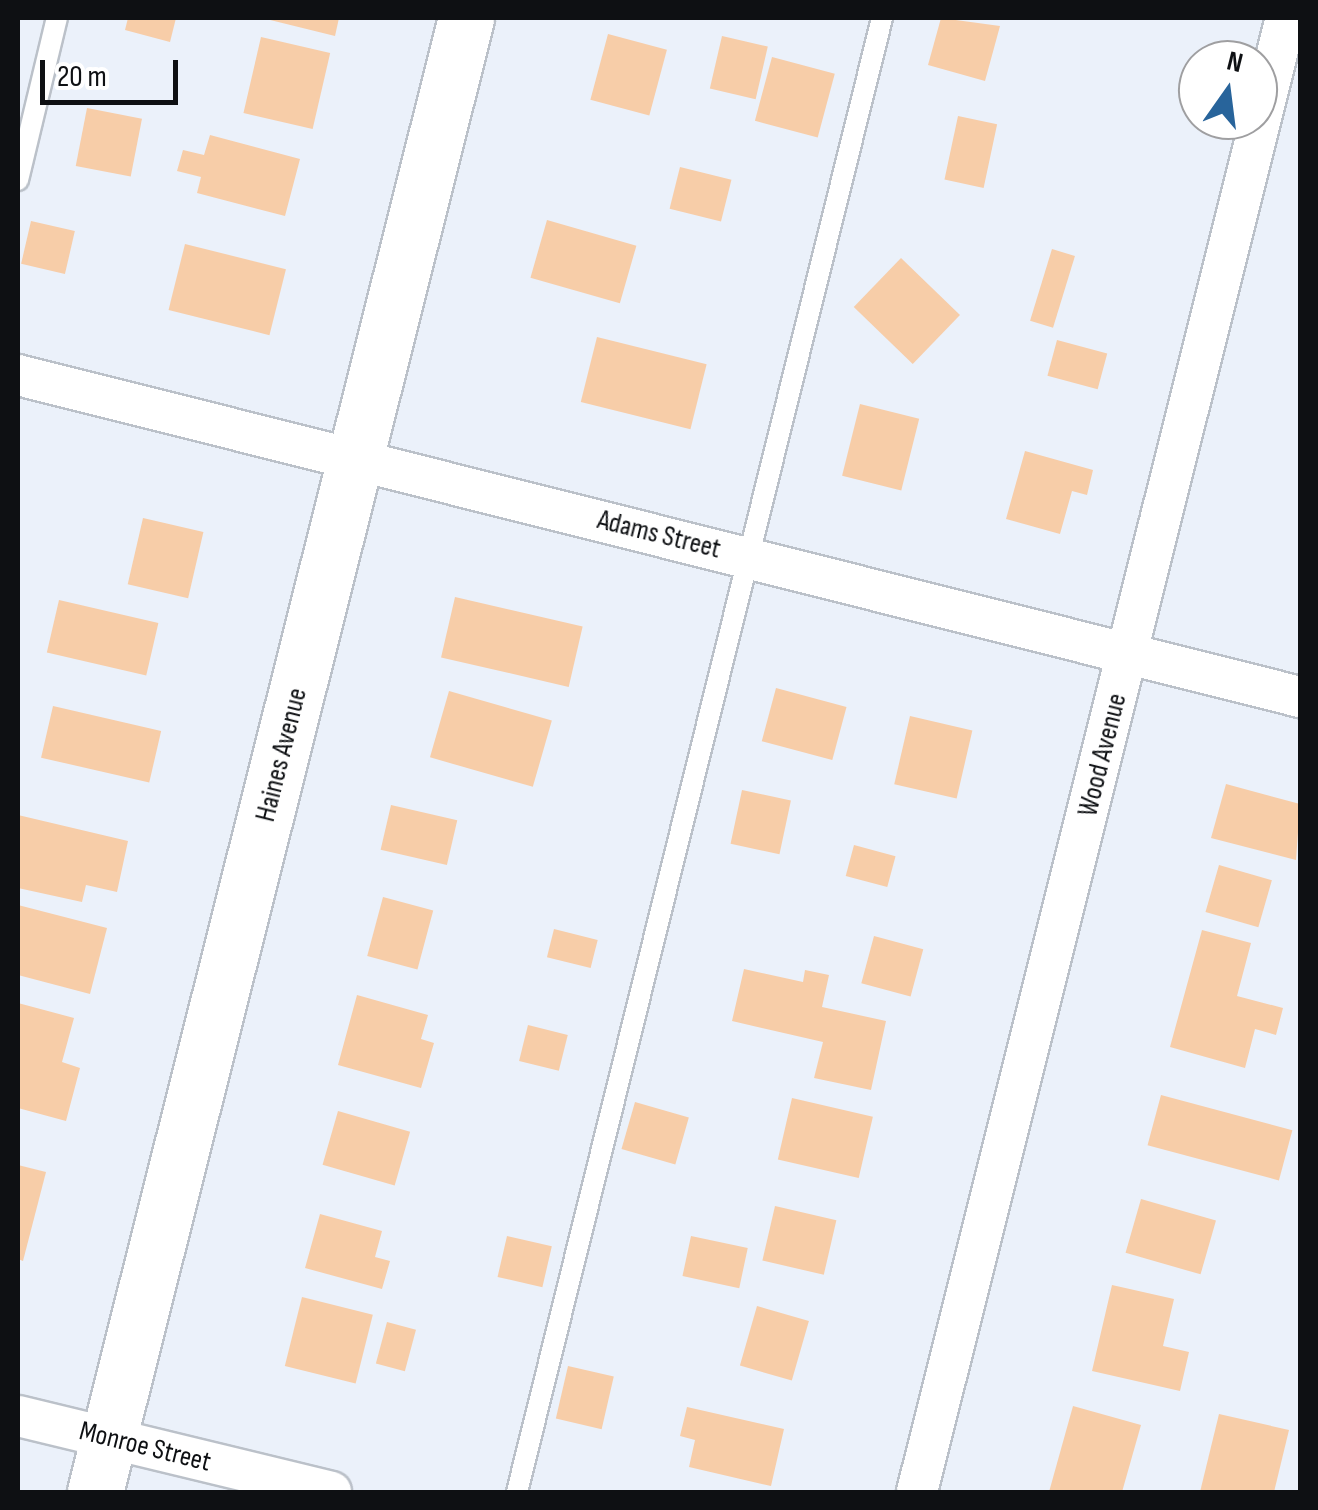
<!DOCTYPE html>
<style>
body{margin:0}
#map{position:relative;width:1318px;height:1510px;overflow:hidden;background:#ebf1fa;font-family:"Sofia Sans Condensed",sans-serif}
div>[style]{position:absolute}
.building>*{inset:0;background:#f7cda8;transform-origin:0 0}
.roads{filter:drop-shadow(2px 0 #bbc1c9) drop-shadow(-2px 0 #bbc1c9) drop-shadow(0 2px #bbc1c9) drop-shadow(0 -2px #bbc1c9)}
.service>*{height:20px;margin:-10px;padding:0 10px;transform-origin:10px;border-radius:10px;background:#fff}
.minor>*{height:40px;margin:-20px;padding:0 20px;transform-origin:20px;border-radius:20px;background:#fff}
.secondary>*{height:55px;margin:-27.5px;padding:0 27.5px;transform-origin:27.5px;border-radius:27.5px;background:#fff}
span{translate:-50% -50%;white-space:nowrap;text-align:center;line-height:1.15;-webkit-text-stroke:9px #fff;paint-order:stroke}
.street-label{font-size:28px;color:#0e1013}
.frame{position:absolute;inset:0;border:20px solid #0e1013;pointer-events:none}
.north{position:absolute;left:1178px;top:40px;width:100px;height:100px;box-sizing:border-box;background:#fff;border:2px solid #9f9fa1;border-radius:50%;rotate:14deg;font-size:28px;font-weight:700;line-height:40px;text-align:center;color:#0e1013}
.north::after{content:'';display:block;margin:auto;width:35px;height:45px;background:#28649b;clip-path:polygon(50% 0,100% 100%,50% 72%,0 100%)}
.scale{position:absolute;left:40px;top:60px;width:138px;height:45px;box-sizing:border-box;border:5px solid #0e1013;border-top:0;padding-left:12px;font-size:30px;line-height:35px;white-space:nowrap;color:#0e1013;-webkit-text-stroke:8px #fff;paint-order:stroke}
</style>
<div id="map">
<div class="building">
<div style="clip-path:polygon(128px 18px,176px 18px,170px 42px,125px 30px)"></div>
<div style="clip-path:polygon(262px 18px,339px 18px,335px 36px)"></div>
<div style="clip-path:polygon(941px 18px,1000px 26px,985px 81px,928px 65px)"></div>
<div style="left:608px;top:34px;width:61px;height:68px;rotate:15deg"></div>
<div style="left:722px;top:36px;width:47px;height:54px;rotate:13deg"></div>
<div style="left:261px;top:37px;width:71px;height:78px;rotate:13deg"></div>
<div style="left:772px;top:57px;width:65px;height:66px;rotate:15deg"></div>
<div style="left:87px;top:108px;width:56px;height:59px;rotate:11deg"></div>
<div style="left:958px;top:116px;width:40px;height:65px;rotate:12deg"></div>
<div style="clip-path:polygon(210px 135px,300px 159px,285px 216px,197px 193px,201px 177px,177px 171px,183px 150px,204px 155px)"></div>
<div style="left:680px;top:167px;width:53px;height:43px;rotate:14deg"></div>
<div style="left:547px;top:220px;width:93px;height:60px;rotate:16deg"></div>
<div style="left:31px;top:221px;width:45px;height:44px;rotate:13deg"></div>
<div style="left:185px;top:244px;width:104px;height:68px;rotate:14deg"></div>
<div style="left:1052px;top:249px;width:24px;height:75px;rotate:17deg"></div>
<div style="left:901px;top:258px;width:82px;height:68px;rotate:44deg"></div>
<div style="left:597px;top:337px;width:113px;height:67px;rotate:14deg"></div>
<div style="left:1057px;top:340px;width:52px;height:37px;rotate:15deg"></div>
<div style="left:860px;top:404px;width:61px;height:74px;rotate:14deg"></div>
<div style="clip-path:polygon(1025px 451px,1093px 470px,1087px 495px,1072px 491px,1060px 534px,1006px 519px)"></div>
<div style="left:143px;top:518px;width:62px;height:68px;rotate:13deg"></div>
<div style="left:455px;top:597px;width:131px;height:62px;rotate:13deg"></div>
<div style="left:59px;top:600px;width:102px;height:54px;rotate:13deg"></div>
<div style="left:776px;top:688px;width:73px;height:55px;rotate:15deg"></div>
<div style="left:449px;top:691px;width:107px;height:69px;rotate:16deg"></div>
<div style="left:53px;top:706px;width:111px;height:53px;rotate:13deg"></div>
<div style="left:910px;top:716px;width:64px;height:70px;rotate:13deg"></div>
<div style="clip-path:polygon(1226px 784px,1300px 804px,1296px 860px,1211px 838px)"></div>
<div style="left:742px;top:790px;width:50px;height:55px;rotate:12deg"></div>
<div style="left:391px;top:805px;width:68px;height:46px;rotate:13deg"></div>
<div style="clip-path:polygon(18px 815px,128px 841px,117px 892px,86px 885px,82px 902px,18px 888px)"></div>
<div style="left:854px;top:845px;width:43px;height:32px;rotate:15deg"></div>
<div style="left:1219px;top:865px;width:55px;height:49px;rotate:16deg"></div>
<div style="left:383px;top:897px;width:52px;height:61px;rotate:15deg"></div>
<div style="clip-path:polygon(18px 905px,107px 928px,90px 994px,18px 975px)"></div>
<div style="left:554px;top:929px;width:45px;height:29px;rotate:14deg"></div>
<div style="clip-path:polygon(1202px 930px,1251px 943px,1237px 996px,1283px 1008px,1276px 1035px,1255px 1029px,1245px 1068px,1170px 1047px)"></div>
<div style="left:874px;top:936px;width:51px;height:49px;rotate:15deg"></div>
<div style="clip-path:polygon(744px 969px,803px 982px,805px 970px,829px 975px,822px 1007px,886px 1021px,871px 1090px,814px 1078px,823px 1042px,732px 1021px)"></div>
<div style="clip-path:polygon(357px 995px,428px 1015px,421px 1039px,434px 1043px,421px 1088px,338px 1065px)"></div>
<div style="clip-path:polygon(18px 1003px,74px 1018px,62px 1062px,80px 1068px,66px 1121px,18px 1108px)"></div>
<div style="left:528px;top:1025px;width:41px;height:37px;rotate:14deg"></div>
<div style="left:1161px;top:1095px;width:136px;height:52px;rotate:15deg"></div>
<div style="left:792px;top:1098px;width:83px;height:63px;rotate:13deg"></div>
<div style="left:635px;top:1102px;width:56px;height:49px;rotate:16deg"></div>
<div style="left:338px;top:1111px;width:75px;height:56px;rotate:16deg"></div>
<div style="clip-path:polygon(18px 1165px,46px 1172px,23px 1261px,18px 1259px)"></div>
<div style="left:1141px;top:1199px;width:78px;height:56px;rotate:16deg"></div>
<div style="left:775px;top:1206px;width:63px;height:56px;rotate:13deg"></div>
<div style="clip-path:polygon(320px 1214px,382px 1231px,375px 1257px,390px 1261px,382px 1289px,305px 1268px)"></div>
<div style="left:507px;top:1236px;width:46px;height:42px;rotate:13deg"></div>
<div style="left:691px;top:1236px;width:58px;height:41px;rotate:12deg"></div>
<div style="clip-path:polygon(1112px 1285px,1174px 1299px,1163px 1346px,1189px 1352px,1180px 1391px,1092px 1371px)"></div>
<div style="left:302px;top:1297px;width:73px;height:71px;rotate:14deg"></div>
<div style="left:757px;top:1306px;width:54px;height:62px;rotate:16deg"></div>
<div style="left:387px;top:1322px;width:30px;height:43px;rotate:15deg"></div>
<div style="left:568px;top:1366px;width:47px;height:54px;rotate:13deg"></div>
<div style="clip-path:polygon(1073px 1406px,1141px 1425px,1122px 1492px,1049px 1492px)"></div>
<div style="clip-path:polygon(687px 1407px,784px 1429px,771px 1486px,689px 1467px,695px 1440px,680px 1436px)"></div>
<div style="clip-path:polygon(1219px 1414px,1289px 1430px,1274px 1492px,1200px 1492px)"></div>
</div>
<div class="roads">
<div class="service">
<div style="left:18px;top:180px;width:167px;rotate:-76.5deg"></div>
<div style="left:517px;top:1492px;width:1519px;rotate:-76.09deg"></div>
</div>
<div class="minor">
<div style="left:18px;top:375px;width:1322px;rotate:14.1deg"></div>
<div style="left:18px;top:1416px;width:322px;rotate:13.6deg"></div>
<div style="left:917px;top:1492px;width:1519px;rotate:-75.95deg"></div>
</div>
<div class="secondary">
<div style="left:95px;top:1492px;width:1520px;rotate:-75.87deg"></div>
</div>
</div>
<div class="street-label">
<span style="left:659px;top:535px;rotate:14deg">Adams Street</span>
<span style="left:282px;top:755px;rotate:-76deg">Haines Avenue</span>
<span style="left:1103px;top:755px;rotate:-76deg">Wood Avenue</span>
<span style="left:145px;top:1447px;rotate:14deg">Monroe Street</span>
</div>
<div class="frame"></div>
<div class="north">N</div>
<div class="scale">20 m</div>
</div>
